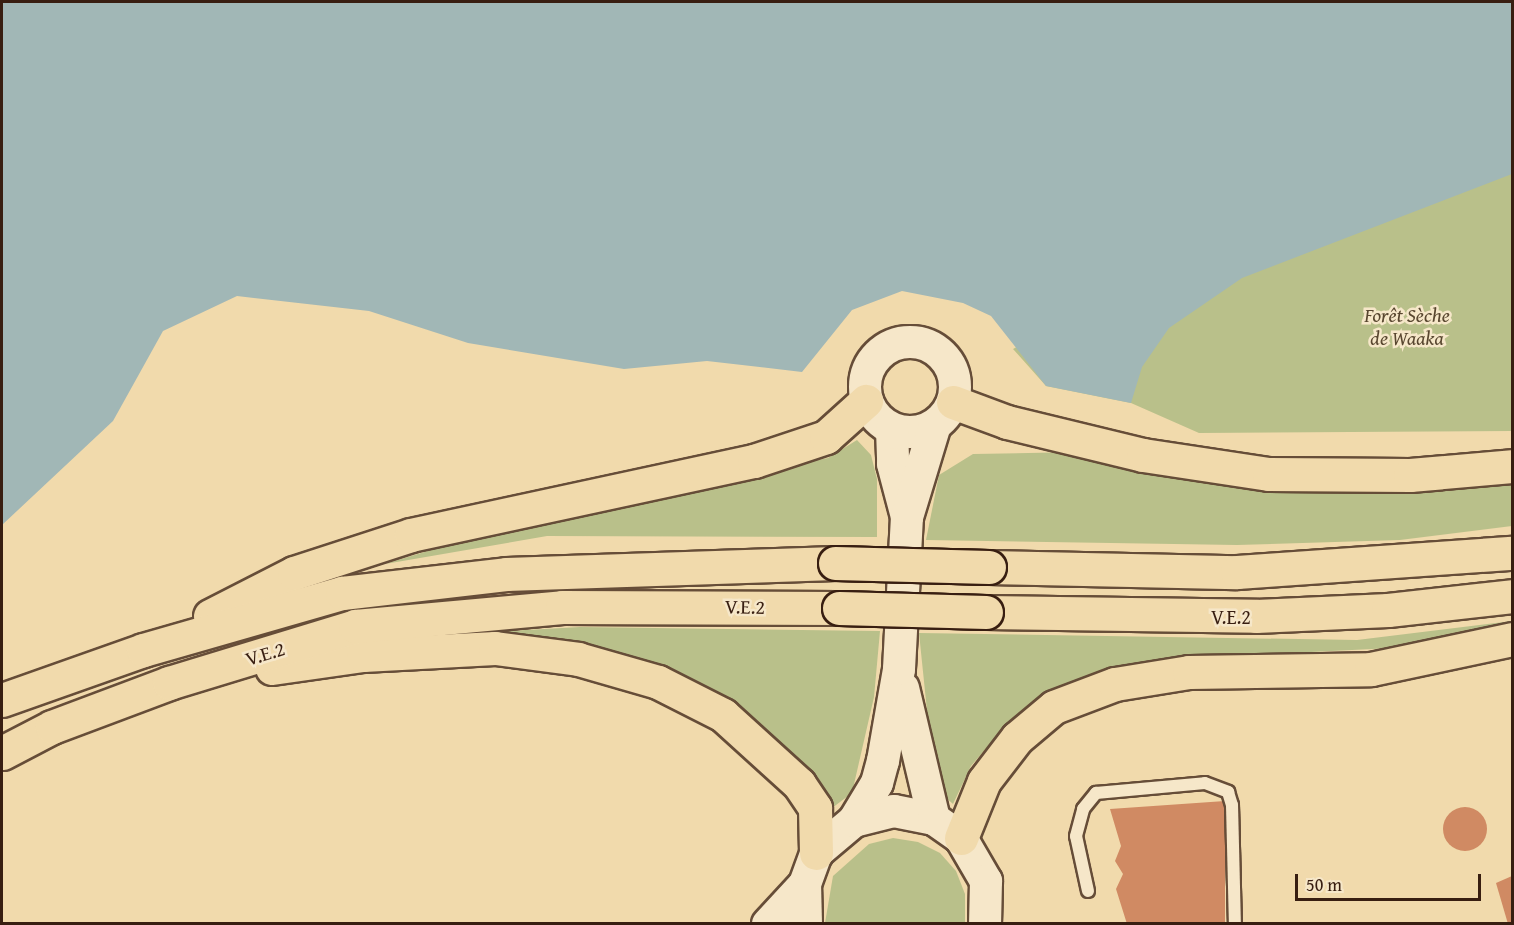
<!DOCTYPE html>
<meta charset="utf-8">
<style>
body{margin:0}
#map{position:relative;width:1514px;height:925px;overflow:hidden;background:#f1daac;font-family:"Gentium Book Plus",serif}
div>[style]{position:absolute}
.green>*{inset:0;background:#b9c08a}
.water>*{inset:0;background:#a1b7b6}
.building>*{inset:0;background:#d08a63}
.round{border-radius:50%}
.roads{filter:drop-shadow(2px 0 #664d38) drop-shadow(-2px 0 #664d38) drop-shadow(0 2px #664d38) drop-shadow(0 -2px #664d38)}
.service>*{height:12px;margin:-6px;padding:0 6px;transform-origin:6px;border-radius:6px;background:#f6e7c9}
.tertiary>*{height:32px;margin:-16px;padding:0 16px;transform-origin:16px;border-radius:16px;background:#f6e7c9}
.tertiary>.ring{margin:-16px;padding:0;box-sizing:content-box;background:none;border:32px solid #f6e7c9;border-radius:50%}
.trunk>*{height:33px;margin:-16.5px;padding:0 16.5px;transform-origin:16.5px;border-radius:16.5px;background:#f1daac}
.bridges{filter:drop-shadow(2px 0 #381e11) drop-shadow(-2px 0 #381e11) drop-shadow(0 2px #381e11) drop-shadow(0 -2px #381e11)}
.trunk-bridge>*{height:33px;margin:-16.5px;padding:0 16.5px;transform-origin:16.5px;border-radius:16.5px;background:#f1daac}
span{translate:-50% -50%;white-space:nowrap;text-align:center;line-height:1.15;-webkit-text-stroke:5px #f6e7c9;paint-order:stroke}
.park-label{font-size:20px;color:#58462f;font-style:italic}
.street-label{font-size:20px;color:#381e11}
.frame{position:absolute;inset:0;border:3px solid #381e11;pointer-events:none}
.scale{position:absolute;left:1295px;top:874px;width:186px;height:27px;box-sizing:border-box;border:3px solid #381e11;border-top:0;padding-left:8px;font-size:18px;line-height:21px;white-space:nowrap;color:#381e11;-webkit-text-stroke:4px #f6e7c9;paint-order:stroke}
</style>
<div id="map">
<div class="green">
<div style="clip-path:polygon(1512px 74px,1512px 431px,1199px 433px,1131px 403px,1046px 386px,1013px 349px)"></div>
<div style="clip-path:polygon(857px 440px,871px 455px,877px 479px,877px 537px,547px 536px,385px 564px,546px 515px,828px 458px)"></div>
<div style="clip-path:polygon(1078px 452px,1512px 477px,1512px 526px,1400px 540px,1237px 545px,926px 540px,939px 475px,973px 454px)"></div>
<div style="clip-path:polygon(1512px 621px,1434px 646px,1228px 656px,1061px 694px,1006px 725px,971px 766px,953px 804px,935px 788px,919px 633px,1357px 640px)"></div>
<div style="clip-path:polygon(580px 627px,880px 631px,874px 697px,852px 793px,828px 811px,727px 706px,457px 634px)"></div>
<div style="clip-path:polygon(893px 838px,918px 842px,940px 853px,956px 871px,965px 894px,965px 923px,825px 923px,833px 876px,869px 844px)"></div>
</div>
<div class="water">
<div style="clip-path:polygon(2px 2px,1512px 2px,1512px 174px,1242px 278px,1169px 328px,1142px 367px,1131px 403px,1046px 386px,991px 316px,963px 303px,902px 291px,852px 310px,802px 372px,707px 361px,624px 369px,468px 343px,369px 311px,237px 296px,163px 331px,113px 421px,2px 525px)"></div>
</div>
<div class="building">
<div style="clip-path:polygon(1225px 801px,1225px 924px,1127px 924px,1116px 889px,1123px 874px,1115px 861px,1121px 846px,1110px 809px)"></div>
<div class="round" style="left:1443px;top:807px;width:44px;height:44px"></div>
<div style="clip-path:polygon(1512px 876px,1512px 924px,1508px 924px,1496px 883px)"></div>
</div>
<div class="roads">
<div class="service">
<div style="left:1088px;top:891px;width:56px;rotate:-102.3deg"></div>
<div style="left:1076px;top:836px;width:28px;rotate:-75deg"></div>
<div style="left:1083px;top:809px;width:21px;rotate:-51deg"></div>
<div style="left:1096px;top:793px;width:109px;rotate:-5.2deg"></div>
<div style="left:1205px;top:783px;width:25px;rotate:21deg"></div>
<div style="left:1228px;top:792px;width:14px;rotate:73deg"></div>
<div style="left:1232px;top:805px;width:119px;rotate:88.6deg"></div>
</div>
<div class="tertiary">
<div class="ring" style="left:865px;top:342px;width:58px;height:58px"></div>
<div style="left:892px;top:429px;width:35px;rotate:88deg"></div>
<div style="left:893px;top:464px;width:55px;rotate:75.2deg"></div>
<div style="left:903px;top:688px;width:135px;rotate:76.7deg"></div>
<div style="left:854px;top:821px;width:44px;rotate:-58.8deg"></div>
<div style="left:877px;top:783px;width:23px;rotate:-75deg"></div>
<div style="left:883px;top:761px;width:93px;rotate:-80.1deg"></div>
<div style="left:899px;top:669px;width:152px;rotate:-87deg"></div>
<div style="left:907px;top:517px;width:96px;rotate:-73.1deg"></div>
<div style="left:768px;top:924px;width:54px;rotate:-47.2deg"></div>
<div style="left:806px;top:924px;width:40px;rotate:-91.4deg"></div>
<div style="left:805px;top:884px;width:33px;rotate:-70deg"></div>
<div style="left:816px;top:853px;width:50px;rotate:-40.1deg"></div>
<div style="left:854px;top:821px;width:41px;rotate:-14deg"></div>
<div style="left:894px;top:811px;width:41px;rotate:11.3deg"></div>
<div style="left:934px;top:819px;width:33px;rotate:35deg"></div>
<div style="left:961px;top:838px;width:50px;rotate:59.8deg"></div>
<div style="left:986px;top:881px;width:43px;rotate:91.3deg"></div>
</div>
<div class="trunk">
<div style="left:953px;top:402px;width:58px;rotate:20.3deg"></div>
<div style="left:1007px;top:422px;width:140px;rotate:13.6deg"></div>
<div style="left:1143px;top:455px;width:127px;rotate:8.6deg"></div>
<div style="left:1269px;top:474px;width:141px;rotate:0.4deg"></div>
<div style="left:1410px;top:475px;width:102px;rotate:-5deg"></div>
<div style="left:989px;top:567px;width:248px;rotate:1.2deg"></div>
<div style="left:1237px;top:572px;width:276px;rotate:-4deg"></div>
<div style="left:986px;top:612px;width:270px;rotate:0.8deg"></div>
<div style="left:1256px;top:616px;width:132px;rotate:-2.6deg"></div>
<div style="left:1388px;top:610px;width:125px;rotate:-6.4deg"></div>
<div style="left:210px;top:616px;width:94px;rotate:-27.1deg"></div>
<div style="left:294px;top:573px;width:123px;rotate:-18deg"></div>
<div style="left:411px;top:535px;width:351px;rotate:-12.2deg"></div>
<div style="left:754px;top:461px;width:76px;rotate:-18.4deg"></div>
<div style="left:826px;top:437px;width:54px;rotate:-42deg"></div>
<div style="left:272px;top:668px;width:92px;rotate:-8.1deg"></div>
<div style="left:363px;top:655px;width:132px;rotate:-3deg"></div>
<div style="left:495px;top:648px;width:84px;rotate:7.5deg"></div>
<div style="left:578px;top:659px;width:83px;rotate:16deg"></div>
<div style="left:658px;top:682px;width:73px;rotate:26.9deg"></div>
<div style="left:723px;top:715px;width:103px;rotate:42.2deg"></div>
<div style="left:799px;top:784px;width:29px;rotate:56deg"></div>
<div style="left:815px;top:808px;width:45px;rotate:88.7deg"></div>
<div style="left:2px;top:700px;width:150px;rotate:-19.5deg"></div>
<div style="left:143px;top:650px;width:207px;rotate:-16deg"></div>
<div style="left:342px;top:593px;width:165px;rotate:-6.6deg"></div>
<div style="left:506px;top:574px;width:329px;rotate:-1.9deg"></div>
<div style="left:2px;top:753px;width:56px;rotate:-27.5deg"></div>
<div style="left:52px;top:727px;width:125px;rotate:-20.6deg"></div>
<div style="left:169px;top:683px;width:195px;rotate:-17deg"></div>
<div style="left:355px;top:626px;width:208px;rotate:-5.2deg"></div>
<div style="left:562px;top:607px;width:277px;rotate:0.2deg"></div>
<div style="left:961px;top:838px;width:61px;rotate:-68deg"></div>
<div style="left:984px;top:781px;width:54px;rotate:-52.5deg"></div>
<div style="left:1017px;top:738px;width:48px;rotate:-40deg"></div>
<div style="left:1054px;top:707px;width:65px;rotate:-20.7deg"></div>
<div style="left:1115px;top:684px;width:75px;rotate:-9.2deg"></div>
<div style="left:1189px;top:672px;width:182px;rotate:-0.9deg"></div>
<div style="left:1371px;top:669px;width:144px;rotate:-12deg"></div>
</div>
</div>
<div class="bridges">
<div class="trunk-bridge">
<div style="left:835px;top:563px;width:154px;rotate:1.5deg"></div>
<div style="left:839px;top:608px;width:147px;rotate:1.6deg"></div>
</div>
</div>
<div class="park-label">
<span style="left:1407px;top:326px">Forêt Sèche<br>de Waaka</span>
</div>
<div class="street-label">
<span style="left:745px;top:606px;rotate:1deg">V.E.2</span>
<span style="left:1231px;top:616px">V.E.2</span>
<span style="left:265px;top:653px;rotate:-17deg">V.E.2</span>
</div>
<div class="frame"></div>
<div class="scale">50 m</div>
</div>
